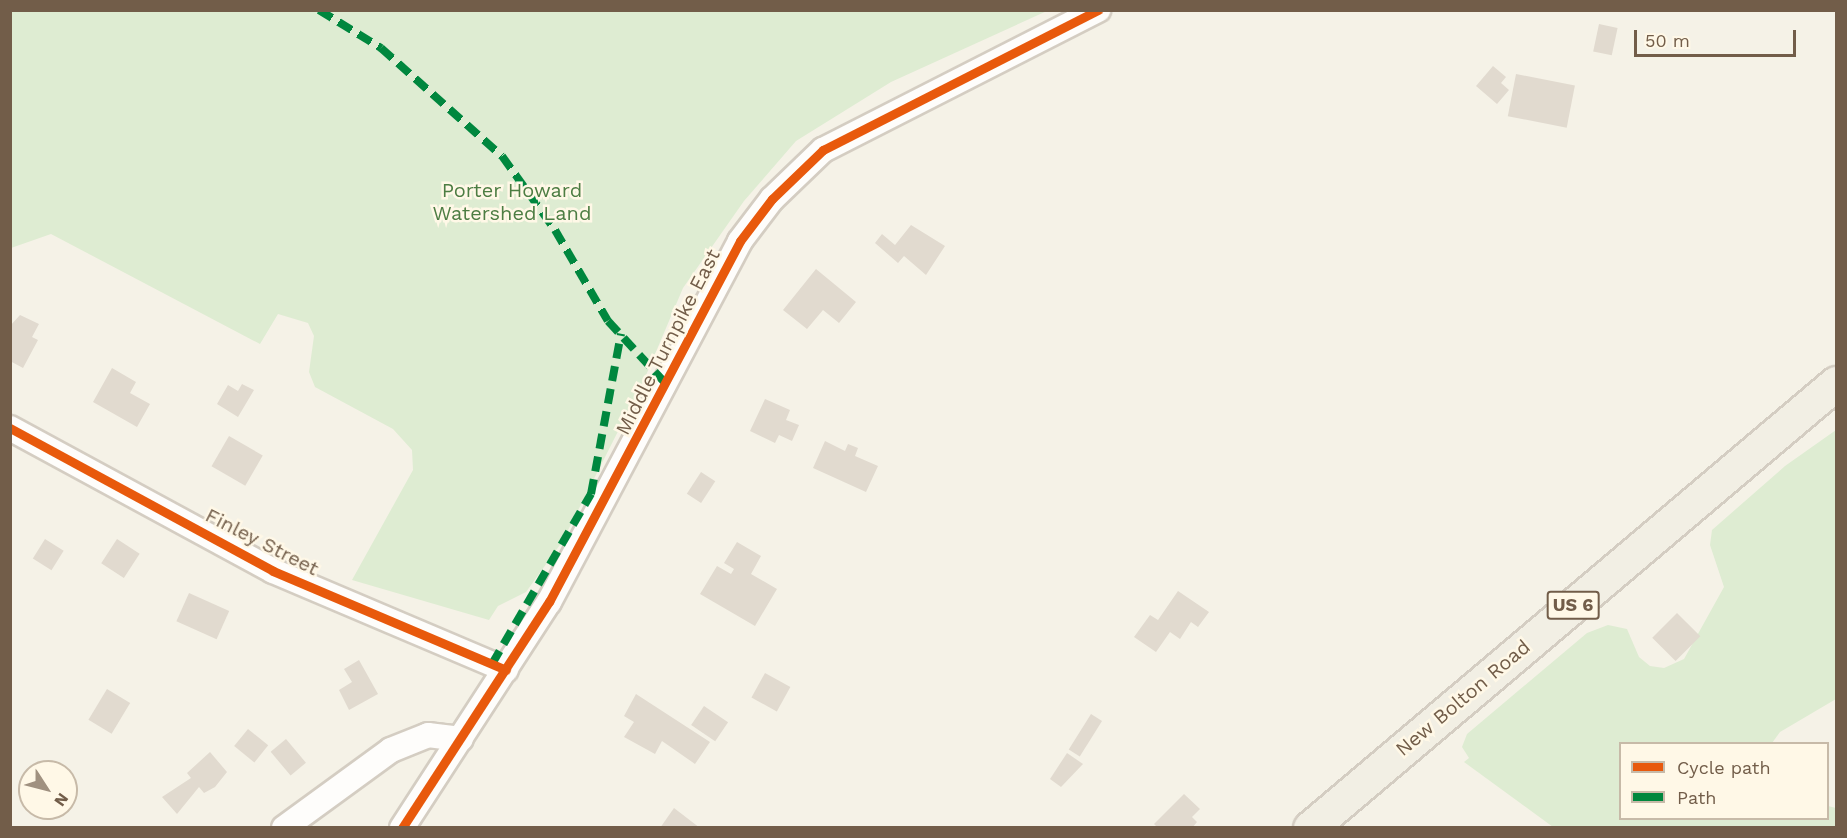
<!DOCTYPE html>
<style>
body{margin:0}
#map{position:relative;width:1847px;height:838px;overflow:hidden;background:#f5f2e7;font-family:"Work Sans",sans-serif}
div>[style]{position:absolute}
.green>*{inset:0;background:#deecd2}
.building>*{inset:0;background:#e1dacf;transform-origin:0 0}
.roads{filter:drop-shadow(2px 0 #d4cdc2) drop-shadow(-2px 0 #d4cdc2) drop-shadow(0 2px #d4cdc2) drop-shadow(0 -2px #d4cdc2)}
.street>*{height:24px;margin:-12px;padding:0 12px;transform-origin:12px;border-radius:12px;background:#fefdfb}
.primary>*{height:33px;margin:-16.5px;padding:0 16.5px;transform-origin:16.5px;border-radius:16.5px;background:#f2efe4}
.quiet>*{height:8px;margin-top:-4px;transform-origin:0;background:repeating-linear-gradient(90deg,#00873e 0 15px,transparent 0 23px)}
.cycleway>*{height:9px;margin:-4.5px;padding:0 4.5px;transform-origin:4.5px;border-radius:4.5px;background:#e8590c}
span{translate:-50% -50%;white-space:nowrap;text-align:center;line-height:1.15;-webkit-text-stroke:5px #fff8e7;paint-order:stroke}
.shield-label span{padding:2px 4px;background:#fff8e7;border:2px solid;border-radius:4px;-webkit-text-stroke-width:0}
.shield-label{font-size:18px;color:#725d49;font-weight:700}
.park-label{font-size:20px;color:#4d7d43}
.street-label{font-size:20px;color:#725d49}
.frame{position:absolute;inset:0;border:12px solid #725d49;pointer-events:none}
.legend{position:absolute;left:1619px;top:742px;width:210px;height:78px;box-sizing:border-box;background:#fff8e7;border:2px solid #c7baa8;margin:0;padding:8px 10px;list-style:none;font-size:18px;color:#725d49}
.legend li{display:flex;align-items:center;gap:12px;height:30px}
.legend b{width:30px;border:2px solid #c7baa8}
.north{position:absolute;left:18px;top:760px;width:60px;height:60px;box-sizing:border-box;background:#fff8e7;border:2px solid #c7baa8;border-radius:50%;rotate:126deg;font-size:16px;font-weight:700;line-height:24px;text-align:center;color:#725d49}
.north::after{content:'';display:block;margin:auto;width:21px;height:27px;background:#a09180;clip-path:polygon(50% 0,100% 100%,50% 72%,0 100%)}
.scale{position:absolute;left:1634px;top:30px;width:162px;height:27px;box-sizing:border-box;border:3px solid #725d49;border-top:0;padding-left:8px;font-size:18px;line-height:21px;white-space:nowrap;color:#725d49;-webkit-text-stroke:4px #fff8e7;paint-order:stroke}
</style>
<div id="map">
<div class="green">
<div style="clip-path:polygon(11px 10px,1047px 10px,1047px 11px,891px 82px,796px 141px,744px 201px,683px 288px,644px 380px,562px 542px,526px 592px,498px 606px,489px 620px,352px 580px,413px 470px,412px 450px,393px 429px,315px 387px,309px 372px,314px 336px,308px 323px,278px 314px,260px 344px,51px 234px,11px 248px)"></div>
<div style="clip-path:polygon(1836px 430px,1836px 699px,1780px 732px,1772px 743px,1620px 744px,1620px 818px,1828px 818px,1828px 806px,1836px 808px,1836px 827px,1553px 827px,1464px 762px,1469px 758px,1462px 747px,1467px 734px,1587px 633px,1608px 625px,1627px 629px,1639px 657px,1650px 666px,1664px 668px,1684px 659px,1724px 587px,1710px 545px,1712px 530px,1785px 466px)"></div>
</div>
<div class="building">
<div style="left:1599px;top:24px;width:19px;height:28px;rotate:12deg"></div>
<div style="clip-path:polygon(1493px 66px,1506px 77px,1501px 83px,1509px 90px,1497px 104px,1476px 86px)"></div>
<div style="left:1516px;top:74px;width:60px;height:43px;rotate:11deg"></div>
<div style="clip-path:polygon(911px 225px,945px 246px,926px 275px,904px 256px,898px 263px,875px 243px,882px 234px,895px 245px)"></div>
<div style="clip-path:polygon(816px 269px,856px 302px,839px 323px,823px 310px,807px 329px,783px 310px)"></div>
<div style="clip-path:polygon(20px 315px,39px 324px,32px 337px,38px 340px,23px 368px,10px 361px,10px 326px)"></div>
<div style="clip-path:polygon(112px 368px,136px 382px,130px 393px,150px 404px,137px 427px,93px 402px)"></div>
<div style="clip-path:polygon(242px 384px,254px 390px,238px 417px,217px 404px,228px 385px,238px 391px)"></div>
<div style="clip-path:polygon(765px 399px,790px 410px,786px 420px,799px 425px,792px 441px,779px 435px,775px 443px,750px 431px)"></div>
<div style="left:229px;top:436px;width:39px;height:35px;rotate:30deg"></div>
<div style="clip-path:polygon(825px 441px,845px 451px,848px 444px,858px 448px,855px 456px,878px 466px,866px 492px,813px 468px)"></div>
<div style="left:701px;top:472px;width:17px;height:26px;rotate:33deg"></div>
<div style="left:45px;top:539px;width:22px;height:23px;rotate:32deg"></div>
<div style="left:117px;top:539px;width:27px;height:29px;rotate:33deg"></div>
<div style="clip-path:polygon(737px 542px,761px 556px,751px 574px,777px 589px,755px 626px,700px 594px,717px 566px,731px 574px,734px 569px,724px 563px)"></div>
<div style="clip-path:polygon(1178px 591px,1209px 612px,1198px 627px,1191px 622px,1180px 639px,1170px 632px,1156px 652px,1134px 637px,1150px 615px,1158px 620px)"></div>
<div style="left:189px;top:593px;width:44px;height:31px;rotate:24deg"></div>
<div style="left:1677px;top:613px;width:33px;height:35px;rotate:45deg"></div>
<div style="clip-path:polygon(359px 660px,378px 694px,349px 710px,339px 690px,352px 682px,344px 669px)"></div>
<div style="left:765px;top:673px;width:29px;height:28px;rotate:29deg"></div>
<div style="left:107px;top:689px;width:27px;height:36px;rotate:31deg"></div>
<div style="clip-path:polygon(636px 694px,710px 742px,695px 764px,662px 741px,655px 754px,624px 737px,634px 722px,624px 716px)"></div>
<div style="left:704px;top:706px;width:29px;height:23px;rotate:34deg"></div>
<div style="left:1091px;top:714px;width:13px;height:42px;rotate:32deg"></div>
<div style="left:248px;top:729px;width:26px;height:22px;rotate:39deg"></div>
<div style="left:286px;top:739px;width:31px;height:20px;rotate:50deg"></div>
<div style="clip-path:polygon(210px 752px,227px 772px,215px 787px,204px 793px,199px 787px,177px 814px,162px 797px,191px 778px,187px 773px)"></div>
<div style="clip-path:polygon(1067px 753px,1083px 764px,1061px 787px,1050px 779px)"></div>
<div style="clip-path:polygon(1184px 794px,1200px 809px,1192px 817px,1197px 822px,1192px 828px,1158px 828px,1154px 824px)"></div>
<div style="clip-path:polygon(674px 808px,700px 828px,660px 828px)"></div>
</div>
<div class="roads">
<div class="street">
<div style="left:10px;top:428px;width:299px;rotate:28.5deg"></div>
<div style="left:273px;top:571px;width:253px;rotate:23deg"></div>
<div style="left:284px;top:828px;width:132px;rotate:-36.1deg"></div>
<div style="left:391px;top:750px;width:40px;rotate:-22deg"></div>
<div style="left:428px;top:735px;width:33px;rotate:7deg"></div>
<div style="left:402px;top:828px;width:270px;rotate:-57deg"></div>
<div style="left:549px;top:602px;width:408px;rotate:-62.1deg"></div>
<div style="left:740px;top:241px;width:53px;rotate:-52.7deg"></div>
<div style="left:772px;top:199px;width:71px;rotate:-43.9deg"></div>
<div style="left:823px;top:150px;width:309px;rotate:-27deg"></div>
</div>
<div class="primary">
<div style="left:1310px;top:828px;width:689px;rotate:-40.23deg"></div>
</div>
</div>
<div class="quiet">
<div style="left:319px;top:10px;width:73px;rotate:31.5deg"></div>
<div style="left:381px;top:48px;width:162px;rotate:41.8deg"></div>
<div style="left:502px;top:156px;width:91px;rotate:54.4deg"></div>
<div style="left:555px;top:230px;width:105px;rotate:59.8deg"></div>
<div style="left:608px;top:321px;width:87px;rotate:47.3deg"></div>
<div style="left:492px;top:664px;width:197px;rotate:-59.8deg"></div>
<div style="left:591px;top:494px;width:163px;rotate:-79.4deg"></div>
</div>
<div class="cycleway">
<div style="left:10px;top:428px;width:299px;rotate:28.5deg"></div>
<div style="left:273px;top:571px;width:253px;rotate:23deg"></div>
<div style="left:402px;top:828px;width:270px;rotate:-57deg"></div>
<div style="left:549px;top:602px;width:408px;rotate:-62.1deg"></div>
<div style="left:740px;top:241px;width:53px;rotate:-52.7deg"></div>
<div style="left:772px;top:199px;width:71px;rotate:-43.9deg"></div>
<div style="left:823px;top:150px;width:309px;rotate:-27deg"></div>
</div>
<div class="shield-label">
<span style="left:1573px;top:605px">US 6</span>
</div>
<div class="park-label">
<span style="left:512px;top:202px">Porter Howard<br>Watershed Land</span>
</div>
<div class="street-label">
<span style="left:668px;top:342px;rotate:-63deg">Middle Turnpike East</span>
<span style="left:262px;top:542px;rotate:27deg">Finley Street</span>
<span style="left:1463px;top:698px;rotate:-40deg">New Bolton Road</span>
</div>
<div class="frame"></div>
<ul class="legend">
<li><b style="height:8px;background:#e8590c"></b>Cycle path</li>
<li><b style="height:8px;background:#00873e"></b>Path</li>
</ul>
<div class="north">N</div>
<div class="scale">50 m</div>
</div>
